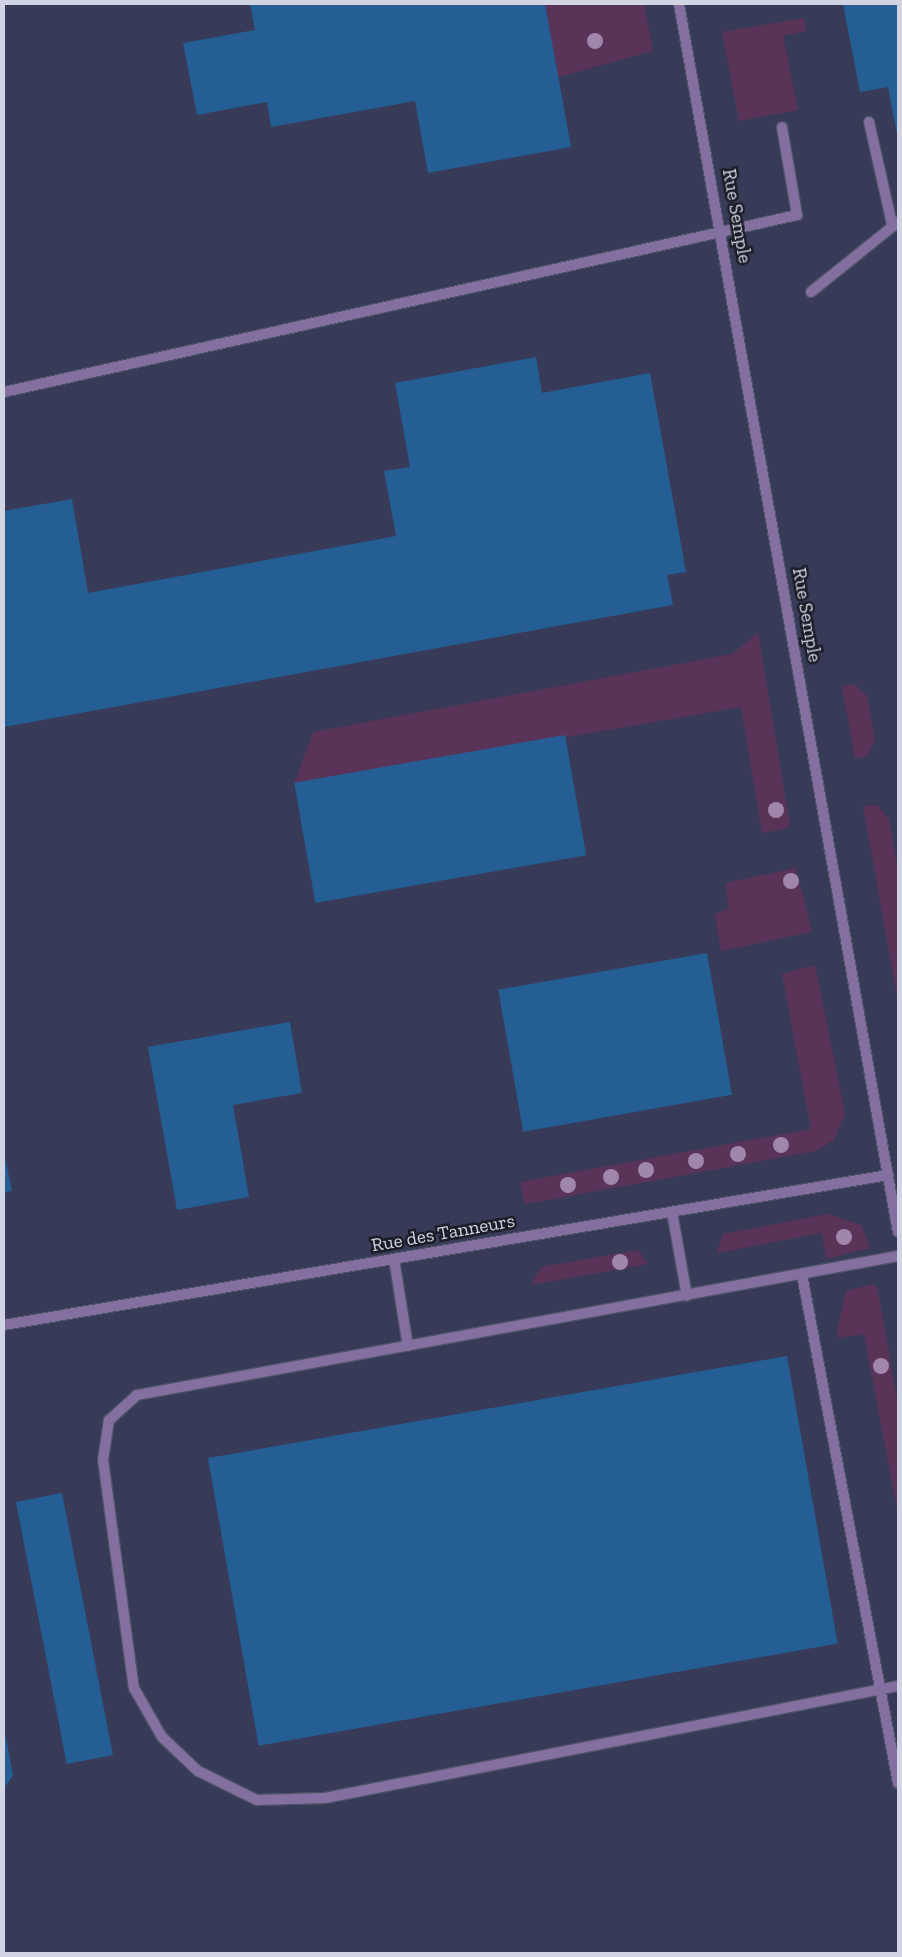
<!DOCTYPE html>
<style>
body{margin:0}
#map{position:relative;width:902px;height:1957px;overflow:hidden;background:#31354b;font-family:"Zilla Slab",serif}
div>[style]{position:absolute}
.built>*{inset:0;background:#373b58;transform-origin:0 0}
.green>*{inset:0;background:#5a3358}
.building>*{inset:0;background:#245e95;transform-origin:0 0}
.roads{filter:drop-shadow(1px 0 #4e5266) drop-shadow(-1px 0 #4e5266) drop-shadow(0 1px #4e5266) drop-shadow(0 -1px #4e5266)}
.service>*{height:10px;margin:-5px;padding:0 5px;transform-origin:5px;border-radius:5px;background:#8470a0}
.minor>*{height:10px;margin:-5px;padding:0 5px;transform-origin:5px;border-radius:5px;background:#8470a0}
.trees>*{width:16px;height:16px;margin:-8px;border-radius:50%;background:#a086aa}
span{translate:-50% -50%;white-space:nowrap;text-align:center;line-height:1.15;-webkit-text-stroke:5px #1b1d27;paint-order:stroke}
.street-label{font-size:19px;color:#d1d4e2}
.frame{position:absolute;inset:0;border:5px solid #d1d4e2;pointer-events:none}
</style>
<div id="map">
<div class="built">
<div style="left:4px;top:4px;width:894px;height:1949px"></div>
</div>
<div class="green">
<div style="clip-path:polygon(545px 4px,644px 4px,653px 51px,558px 77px)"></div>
<div style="clip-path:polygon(804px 18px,806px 31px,783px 36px,798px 110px,739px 121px,722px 32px)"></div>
<div style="clip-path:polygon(758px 633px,790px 826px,785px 829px,762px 833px,741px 707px,294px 784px,313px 732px,732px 654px)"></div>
<div style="clip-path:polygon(854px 684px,867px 696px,875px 741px,866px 757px,855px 759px,842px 687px)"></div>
<div style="clip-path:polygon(877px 805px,889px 819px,898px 871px,898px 1002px,863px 806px)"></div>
<div style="clip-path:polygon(796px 868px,812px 932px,721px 951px,715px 914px,729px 909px,725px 883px)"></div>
<div style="clip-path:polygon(815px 965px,845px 1114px,834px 1140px,816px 1151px,525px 1204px,520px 1182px,811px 1129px,782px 974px)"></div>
<div style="clip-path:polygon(828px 1214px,861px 1225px,870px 1248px,826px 1259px,822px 1233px,717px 1253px,723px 1234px)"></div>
<div style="clip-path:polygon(638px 1250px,648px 1264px,531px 1285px,541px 1267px)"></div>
<div style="clip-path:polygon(872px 1284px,877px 1286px,898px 1403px,898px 1515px,864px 1334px,838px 1338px,837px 1332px,846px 1291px)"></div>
</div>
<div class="building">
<div style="clip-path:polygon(250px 4px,545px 4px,571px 147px,428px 173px,415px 101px,271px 127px,267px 102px,197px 115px,183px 43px,255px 30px)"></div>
<div style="clip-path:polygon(843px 4px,898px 4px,898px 139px,888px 87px,860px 92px)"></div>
<div style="clip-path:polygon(536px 357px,542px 393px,650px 373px,686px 572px,667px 575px,673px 605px,4px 727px,4px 511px,72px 499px,88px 593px,396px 536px,384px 471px,410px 467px,395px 383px)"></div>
<div style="left:565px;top:735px;width:122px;height:275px;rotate:80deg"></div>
<div style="left:707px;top:953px;width:144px;height:212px;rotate:80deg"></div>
<div style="clip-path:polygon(290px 1022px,302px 1093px,233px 1105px,249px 1197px,177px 1210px,148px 1047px)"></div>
<div style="clip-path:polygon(4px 1153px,12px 1191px,4px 1192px)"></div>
<div style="left:787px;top:1356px;width:292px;height:588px;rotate:80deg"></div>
<div style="left:62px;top:1493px;width:267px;height:47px;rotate:79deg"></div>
<div style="clip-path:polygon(4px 1728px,13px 1775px,4px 1788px)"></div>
</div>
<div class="roads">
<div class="service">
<div style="left:869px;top:122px;width:105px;rotate:77.3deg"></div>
<div style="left:811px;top:292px;width:112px;rotate:-38.8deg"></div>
<div style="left:4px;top:392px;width:813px;rotate:-12.58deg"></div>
<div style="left:797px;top:215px;width:89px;rotate:-99.7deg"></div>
<div style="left:672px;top:1212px;width:85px;rotate:79.9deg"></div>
<div style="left:898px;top:1256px;width:774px;rotate:169.65deg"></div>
<div style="left:137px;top:1395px;width:38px;rotate:138deg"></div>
<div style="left:109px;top:1420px;width:40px;rotate:98.5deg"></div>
<div style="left:103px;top:1460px;width:230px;rotate:82.3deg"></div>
<div style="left:134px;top:1688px;width:56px;rotate:60.3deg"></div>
<div style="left:162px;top:1737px;width:50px;rotate:43.4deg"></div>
<div style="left:198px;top:1771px;width:66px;rotate:26.2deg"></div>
<div style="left:257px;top:1800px;width:68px;rotate:-1.7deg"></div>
<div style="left:325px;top:1798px;width:584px;rotate:-11.06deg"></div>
<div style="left:394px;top:1259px;width:88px;rotate:80.9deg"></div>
<div style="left:802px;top:1275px;width:517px;rotate:79.3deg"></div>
</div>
<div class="minor">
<div style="left:679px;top:4px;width:1247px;rotate:79.89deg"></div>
<div style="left:4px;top:1325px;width:897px;rotate:-9.63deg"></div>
</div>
</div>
<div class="trees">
<div style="left:595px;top:41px"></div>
<div style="left:776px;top:810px"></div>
<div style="left:791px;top:881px"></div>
<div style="left:781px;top:1145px"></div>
<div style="left:738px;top:1154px"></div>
<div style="left:696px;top:1161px"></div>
<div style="left:646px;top:1170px"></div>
<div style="left:611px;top:1177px"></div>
<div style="left:568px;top:1185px"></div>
<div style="left:844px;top:1237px"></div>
<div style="left:620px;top:1262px"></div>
<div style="left:881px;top:1366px"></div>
</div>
<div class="street-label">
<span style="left:737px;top:216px;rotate:80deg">Rue Semple</span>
<span style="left:807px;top:615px;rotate:80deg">Rue Semple</span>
<span style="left:443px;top:1233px;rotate:-10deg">Rue des Tanneurs</span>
</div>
<div class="frame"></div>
</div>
